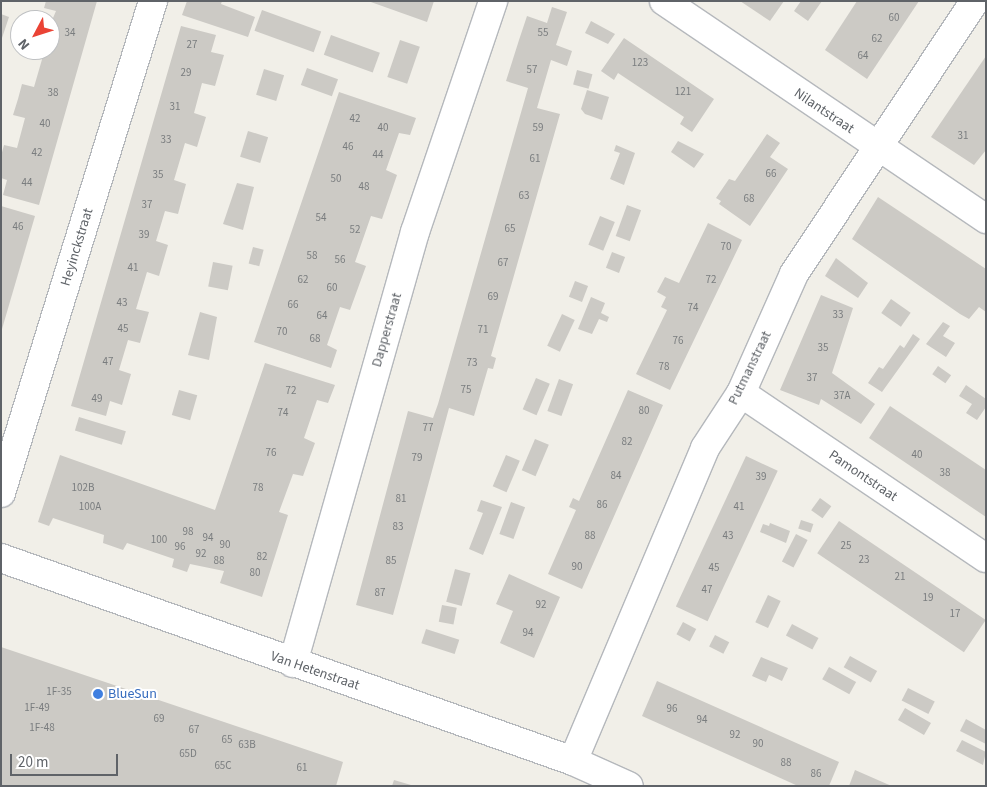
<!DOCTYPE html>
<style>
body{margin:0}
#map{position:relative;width:987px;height:787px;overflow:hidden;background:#f1efe8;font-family:"Source Sans 3",sans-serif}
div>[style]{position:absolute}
.building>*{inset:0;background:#cccac5;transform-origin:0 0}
.roads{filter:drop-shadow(1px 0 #b5b8bc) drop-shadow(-1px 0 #b5b8bc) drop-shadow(0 1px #b5b8bc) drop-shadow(0 -1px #b5b8bc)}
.minor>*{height:28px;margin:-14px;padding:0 14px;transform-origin:14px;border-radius:14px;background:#fff}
.dots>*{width:14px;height:14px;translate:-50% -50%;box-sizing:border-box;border:2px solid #fff;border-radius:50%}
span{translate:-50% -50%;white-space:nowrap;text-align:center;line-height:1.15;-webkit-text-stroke:4px #fff;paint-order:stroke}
.number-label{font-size:11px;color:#7a7d7f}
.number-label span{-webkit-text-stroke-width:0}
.street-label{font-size:14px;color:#5f6368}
.shop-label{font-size:14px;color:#366cbe}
.left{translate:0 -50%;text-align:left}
.frame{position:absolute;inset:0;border:2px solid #5f6368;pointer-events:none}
.north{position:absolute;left:10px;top:10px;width:50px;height:50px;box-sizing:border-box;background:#fff;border:1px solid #bfc1c3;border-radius:50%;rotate:230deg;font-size:14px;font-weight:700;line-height:20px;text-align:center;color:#5f6368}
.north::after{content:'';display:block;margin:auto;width:18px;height:22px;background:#ea4335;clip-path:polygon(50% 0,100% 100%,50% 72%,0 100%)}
.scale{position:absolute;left:10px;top:754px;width:108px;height:22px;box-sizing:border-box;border:2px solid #5f6368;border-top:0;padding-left:6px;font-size:15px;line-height:18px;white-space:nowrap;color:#5f6368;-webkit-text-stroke:4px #fff;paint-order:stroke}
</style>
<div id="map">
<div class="building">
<div style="clip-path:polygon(46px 1px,97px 1px,39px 205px,3px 195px,7px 180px,1px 178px,1px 156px,4px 145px,17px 148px,25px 118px,13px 115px,18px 99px,22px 84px,34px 87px,43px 56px,32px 53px,33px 50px,50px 50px,50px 25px,56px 11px,44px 8px)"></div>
<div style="clip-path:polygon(187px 1px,222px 1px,221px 4px,255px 17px,248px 37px,182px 15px)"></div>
<div style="clip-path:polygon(368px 1px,434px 1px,427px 22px)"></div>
<div style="clip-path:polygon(740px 1px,784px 1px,770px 21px)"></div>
<div style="clip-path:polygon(801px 1px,822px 1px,808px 21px,794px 11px)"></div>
<div style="clip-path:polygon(857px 1px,919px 1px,867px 79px,825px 50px)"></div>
<div style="clip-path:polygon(552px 7px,567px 12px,556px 45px,572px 51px,567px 66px,551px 60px,537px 108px,560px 114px,491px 356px,496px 358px,493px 369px,488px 368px,474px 416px,449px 408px,393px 615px,356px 605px,408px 411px,433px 418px,438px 404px,528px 88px,506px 81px,519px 40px,527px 16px,547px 23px)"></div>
<div style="left:262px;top:10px;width:63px;height:22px;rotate:20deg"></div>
<div style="clip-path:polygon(1px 14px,9px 17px,1px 41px)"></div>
<div style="clip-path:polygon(591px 21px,615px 34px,608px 44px,585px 33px)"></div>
<div style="clip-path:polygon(181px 26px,216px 35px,211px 52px,224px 55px,215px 86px,202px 83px,194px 113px,206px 117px,197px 147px,185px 143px,174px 180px,186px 184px,178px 214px,165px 211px,156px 241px,168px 245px,159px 276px,147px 272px,136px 309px,149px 312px,140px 343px,128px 340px,119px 370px,131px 374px,122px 405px,110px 401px,106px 416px,71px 406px)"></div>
<div style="left:331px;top:35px;width:52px;height:21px;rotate:20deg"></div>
<div style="clip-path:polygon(624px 38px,714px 99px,692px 132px,680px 124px,684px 117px,618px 73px,614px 80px,601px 71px)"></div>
<div style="left:400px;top:40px;width:21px;height:39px;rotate:19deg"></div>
<div style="clip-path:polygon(986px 56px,986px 150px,974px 165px,931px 137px)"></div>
<div style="left:307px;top:68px;width:33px;height:18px;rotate:20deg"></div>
<div style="left:264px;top:69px;width:21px;height:27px;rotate:17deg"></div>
<div style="left:577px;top:70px;width:16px;height:15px;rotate:15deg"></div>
<div style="clip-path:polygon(587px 90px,609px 97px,602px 120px,585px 114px,581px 109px)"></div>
<div style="clip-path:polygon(339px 92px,416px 118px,410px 135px,399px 133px,386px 170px,397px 175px,382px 219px,371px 216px,355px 262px,366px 266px,350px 310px,340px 307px,327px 345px,337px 350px,331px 368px,254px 342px)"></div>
<div style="left:248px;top:131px;width:21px;height:27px;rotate:17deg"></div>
<div style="clip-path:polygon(767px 134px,780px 143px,770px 157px,788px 169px,750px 226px,719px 204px,721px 201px,716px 198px,729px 179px,735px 181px)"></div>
<div style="clip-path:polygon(678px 141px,704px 154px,694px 168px,671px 152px)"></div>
<div style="clip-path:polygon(616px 145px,635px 153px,624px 185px,610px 179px,620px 153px,614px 151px)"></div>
<div style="clip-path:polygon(237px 183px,254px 187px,243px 230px,223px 224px)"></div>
<div style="clip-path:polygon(878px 197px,986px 269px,986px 312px,979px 307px,969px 319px,960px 314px,852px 239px)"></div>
<div style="left:627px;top:205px;width:15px;height:33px;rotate:20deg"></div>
<div style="clip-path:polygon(1px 206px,35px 216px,2px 329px,1px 329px)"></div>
<div style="left:600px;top:216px;width:16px;height:31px;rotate:22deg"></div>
<div style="clip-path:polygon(708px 223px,742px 240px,670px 390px,636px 374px,667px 310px,661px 307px,666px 297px,657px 292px,665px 277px,679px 283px)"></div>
<div style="left:253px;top:247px;width:11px;height:17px;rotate:15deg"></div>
<div style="left:612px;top:252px;width:14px;height:17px;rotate:21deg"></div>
<div style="clip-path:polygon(836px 258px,868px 283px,858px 298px,825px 276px)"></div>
<div style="left:213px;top:262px;width:20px;height:25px;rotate:11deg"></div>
<div style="left:575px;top:281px;width:14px;height:17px;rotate:21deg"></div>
<div style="clip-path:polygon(821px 295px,853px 308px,832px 373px,875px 404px,861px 424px,821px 399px,819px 405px,780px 390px)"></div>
<div style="clip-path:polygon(591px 297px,605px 303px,601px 313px,609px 317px,607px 322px,599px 319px,592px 334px,578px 329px)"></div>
<div style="left:891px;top:299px;width:24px;height:17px;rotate:35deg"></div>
<div style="clip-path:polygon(200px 312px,217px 317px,209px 360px,188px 355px)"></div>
<div style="left:562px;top:314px;width:14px;height:35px;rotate:25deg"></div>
<div style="clip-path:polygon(943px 322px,950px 326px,943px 336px,955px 343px,946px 357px,926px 344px)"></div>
<div style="clip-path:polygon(913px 334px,920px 339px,882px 392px,868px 383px,879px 367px,883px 369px,900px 345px,904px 348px)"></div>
<div style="clip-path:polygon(265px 363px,335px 385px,328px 403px,317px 400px,304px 438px,315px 443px,303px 476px,293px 474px,279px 512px,288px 515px,262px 597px,220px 583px,224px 571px,190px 564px,187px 572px,172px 567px,174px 559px,127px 543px,123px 550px,103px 543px,104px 535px,53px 518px,49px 526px,38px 522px,60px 455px,215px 510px)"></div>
<div style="left:938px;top:366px;width:16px;height:10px;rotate:35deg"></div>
<div style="left:536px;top:378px;width:15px;height:34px;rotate:23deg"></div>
<div style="left:559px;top:379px;width:15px;height:34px;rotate:20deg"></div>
<div style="clip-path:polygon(966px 385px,986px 399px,986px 407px,977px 420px,966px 413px,972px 404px,959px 396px)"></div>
<div style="left:179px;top:390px;width:19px;height:26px;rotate:16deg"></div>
<div style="clip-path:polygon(628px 390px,663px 405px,582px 589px,548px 574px,576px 510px,569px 507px,573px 498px,579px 501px)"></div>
<div style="clip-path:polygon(890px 406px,986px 470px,986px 517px,869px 438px)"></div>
<div style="left:79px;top:417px;width:49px;height:14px;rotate:17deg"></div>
<div style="left:535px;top:439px;width:15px;height:34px;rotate:23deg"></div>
<div style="left:506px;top:455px;width:15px;height:34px;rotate:23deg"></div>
<div style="left:746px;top:456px;width:35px;height:166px;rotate:25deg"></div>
<div style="left:820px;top:498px;width:14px;height:15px;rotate:36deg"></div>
<div style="clip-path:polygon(481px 500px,502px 507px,483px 555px,469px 549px,483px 513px,477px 511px)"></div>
<div style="left:511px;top:502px;width:15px;height:34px;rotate:20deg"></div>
<div style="left:801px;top:520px;width:13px;height:9px;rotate:18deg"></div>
<div style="left:839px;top:521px;width:177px;height:39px;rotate:34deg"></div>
<div style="clip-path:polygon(770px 523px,790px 531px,786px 543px,760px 532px,763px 524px,769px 526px)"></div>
<div style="left:796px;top:534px;width:13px;height:31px;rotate:27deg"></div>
<div style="left:455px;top:569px;width:16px;height:34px;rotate:15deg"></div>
<div style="clip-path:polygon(509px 574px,560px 597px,534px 658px,500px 643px,513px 611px,496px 604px)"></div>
<div style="left:768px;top:595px;width:14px;height:30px;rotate:25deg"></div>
<div style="left:442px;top:605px;width:15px;height:17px;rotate:11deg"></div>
<div style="left:683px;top:622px;width:15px;height:14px;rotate:28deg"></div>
<div style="left:792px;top:624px;width:30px;height:13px;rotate:28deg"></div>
<div style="left:426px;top:629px;width:35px;height:15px;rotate:18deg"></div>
<div style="left:715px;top:635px;width:16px;height:13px;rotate:27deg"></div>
<div style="clip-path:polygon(1px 647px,343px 762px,336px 786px,1px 786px)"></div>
<div style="left:850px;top:656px;width:31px;height:13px;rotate:29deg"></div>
<div style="clip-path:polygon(761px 657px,788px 668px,782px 681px,769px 675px,766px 682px,752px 676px)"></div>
<div style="left:829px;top:667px;width:31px;height:14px;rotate:29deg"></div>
<div style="clip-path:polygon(657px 681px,839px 762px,829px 786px,798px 786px,642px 716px)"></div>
<div style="left:908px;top:688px;width:30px;height:14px;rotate:27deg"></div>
<div style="left:905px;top:708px;width:30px;height:14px;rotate:30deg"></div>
<div style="clip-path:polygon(966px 719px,986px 730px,986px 744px,960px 731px)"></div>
<div style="clip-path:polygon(962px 740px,986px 752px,983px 765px,956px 751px)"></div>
<div style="clip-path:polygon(855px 770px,887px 784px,892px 786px,849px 786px)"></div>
<div style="clip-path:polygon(394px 780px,411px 785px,411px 786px,392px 786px)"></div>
</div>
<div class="roads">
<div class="minor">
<div style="left:664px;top:1px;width:389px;rotate:34.1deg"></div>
<div style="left:741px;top:393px;width:295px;rotate:34deg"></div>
<div style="left:1px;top:493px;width:515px;rotate:-72.83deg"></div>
<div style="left:1px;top:558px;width:607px;rotate:19.54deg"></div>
<div style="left:573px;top:761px;width:61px;rotate:24.1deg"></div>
<div style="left:293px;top:663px;width:448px;rotate:-74.2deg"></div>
<div style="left:415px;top:232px;width:244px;rotate:-71.3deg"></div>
<div style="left:573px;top:761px;width:340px;rotate:-67.1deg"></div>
<div style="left:705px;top:448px;width:66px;rotate:-56.8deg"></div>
<div style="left:741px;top:393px;width:130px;rotate:-66deg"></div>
<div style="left:794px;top:274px;width:328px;rotate:-56.5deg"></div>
</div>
</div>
<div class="dots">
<div style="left:98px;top:694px;background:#3f7fe0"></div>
</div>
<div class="number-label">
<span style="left:894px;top:18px">60</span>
<span style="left:70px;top:33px">34</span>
<span style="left:543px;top:33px">55</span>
<span style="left:877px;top:39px">62</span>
<span style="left:192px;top:45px">27</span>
<span style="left:863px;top:56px">64</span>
<span style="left:640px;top:63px">123</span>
<span style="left:532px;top:70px">57</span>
<span style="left:186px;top:73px">29</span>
<span style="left:683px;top:92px">121</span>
<span style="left:53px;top:93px">38</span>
<span style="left:175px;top:107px">31</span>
<span style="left:355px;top:119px">42</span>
<span style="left:45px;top:124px">40</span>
<span style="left:383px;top:128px">40</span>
<span style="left:538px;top:128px">59</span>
<span style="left:963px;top:136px">31</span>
<span style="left:166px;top:140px">33</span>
<span style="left:348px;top:147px">46</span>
<span style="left:37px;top:153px">42</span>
<span style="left:378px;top:155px">44</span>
<span style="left:535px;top:159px">61</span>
<span style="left:771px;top:174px">66</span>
<span style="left:158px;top:175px">35</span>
<span style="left:336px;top:179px">50</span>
<span style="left:27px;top:183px">44</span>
<span style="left:364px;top:187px">48</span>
<span style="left:524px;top:196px">63</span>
<span style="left:749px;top:199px">68</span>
<span style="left:147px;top:205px">37</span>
<span style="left:321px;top:218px">54</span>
<span style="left:18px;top:227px">46</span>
<span style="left:510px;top:229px">65</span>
<span style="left:355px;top:230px">52</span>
<span style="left:144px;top:235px">39</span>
<span style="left:726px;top:247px">70</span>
<span style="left:312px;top:256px">58</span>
<span style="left:340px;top:260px">56</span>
<span style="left:503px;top:263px">67</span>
<span style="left:133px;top:268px">41</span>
<span style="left:303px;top:280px">62</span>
<span style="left:711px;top:280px">72</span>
<span style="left:332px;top:288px">60</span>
<span style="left:493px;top:297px">69</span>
<span style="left:122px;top:303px">43</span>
<span style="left:293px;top:305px">66</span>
<span style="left:693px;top:308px">74</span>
<span style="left:838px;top:315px">33</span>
<span style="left:322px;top:316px">64</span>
<span style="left:123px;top:329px">45</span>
<span style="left:483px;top:330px">71</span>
<span style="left:282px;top:332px">70</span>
<span style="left:315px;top:339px">68</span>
<span style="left:678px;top:341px">76</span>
<span style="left:823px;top:348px">35</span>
<span style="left:108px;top:362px">47</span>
<span style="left:472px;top:363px">73</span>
<span style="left:664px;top:367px">78</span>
<span style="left:812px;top:378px">37</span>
<span style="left:466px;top:390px">75</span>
<span style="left:291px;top:391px">72</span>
<span style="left:842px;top:396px">37A</span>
<span style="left:97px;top:399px">49</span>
<span style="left:644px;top:411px">80</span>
<span style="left:283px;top:413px">74</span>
<span style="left:428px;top:428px">77</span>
<span style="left:627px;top:442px">82</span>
<span style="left:271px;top:453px">76</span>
<span style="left:917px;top:455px">40</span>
<span style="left:417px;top:458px">79</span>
<span style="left:945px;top:473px">38</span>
<span style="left:616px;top:476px">84</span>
<span style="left:761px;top:477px">39</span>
<span style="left:83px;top:488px">102B</span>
<span style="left:258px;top:488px">78</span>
<span style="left:401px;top:499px">81</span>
<span style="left:602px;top:505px">86</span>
<span style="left:90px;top:507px">100A</span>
<span style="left:739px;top:507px">41</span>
<span style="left:398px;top:527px">83</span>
<span style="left:188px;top:532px">98</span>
<span style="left:590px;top:536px">88</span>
<span style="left:728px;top:536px">43</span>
<span style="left:208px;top:538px">94</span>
<span style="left:159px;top:540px">100</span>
<span style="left:225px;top:545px">90</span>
<span style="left:846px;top:546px">25</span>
<span style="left:180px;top:547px">96</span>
<span style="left:201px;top:554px">92</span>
<span style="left:262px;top:557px">82</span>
<span style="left:864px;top:560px">23</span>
<span style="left:219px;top:561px">88</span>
<span style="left:391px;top:561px">85</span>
<span style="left:577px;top:567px">90</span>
<span style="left:714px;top:568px">45</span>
<span style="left:255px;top:573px">80</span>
<span style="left:900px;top:577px">21</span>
<span style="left:707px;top:590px">47</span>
<span style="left:380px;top:593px">87</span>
<span style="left:928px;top:598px">19</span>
<span style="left:541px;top:605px">92</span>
<span style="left:955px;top:614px">17</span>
<span style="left:528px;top:633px">94</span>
<span style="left:59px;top:692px">1F-35</span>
<span style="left:37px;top:708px">1F-49</span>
<span style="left:672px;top:709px">96</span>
<span style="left:159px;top:719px">69</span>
<span style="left:702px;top:720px">94</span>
<span style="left:42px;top:728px">1F-48</span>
<span style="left:194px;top:730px">67</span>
<span style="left:735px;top:735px">92</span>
<span style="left:227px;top:740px">65</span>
<span style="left:758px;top:744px">90</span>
<span style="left:247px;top:745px">63B</span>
<span style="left:188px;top:754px">65D</span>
<span style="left:786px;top:763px">88</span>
<span style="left:223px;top:766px">65C</span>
<span style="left:302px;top:768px">61</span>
<span style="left:816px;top:774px">86</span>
</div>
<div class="street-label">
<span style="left:824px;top:111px;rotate:34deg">Nilantstraat</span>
<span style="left:77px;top:247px;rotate:-73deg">Heyinckstraat</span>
<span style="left:387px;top:330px;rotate:-74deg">Dapperstraat</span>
<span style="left:750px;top:368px;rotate:-64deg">Putmanstraat</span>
<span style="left:863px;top:476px;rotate:34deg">Pamontstraat</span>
<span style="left:315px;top:671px;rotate:19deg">Van Hetenstraat</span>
</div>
<div class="shop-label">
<span class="left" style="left:108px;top:694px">BlueSun</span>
</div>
<div class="frame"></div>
<div class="north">N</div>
<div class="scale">20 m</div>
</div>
